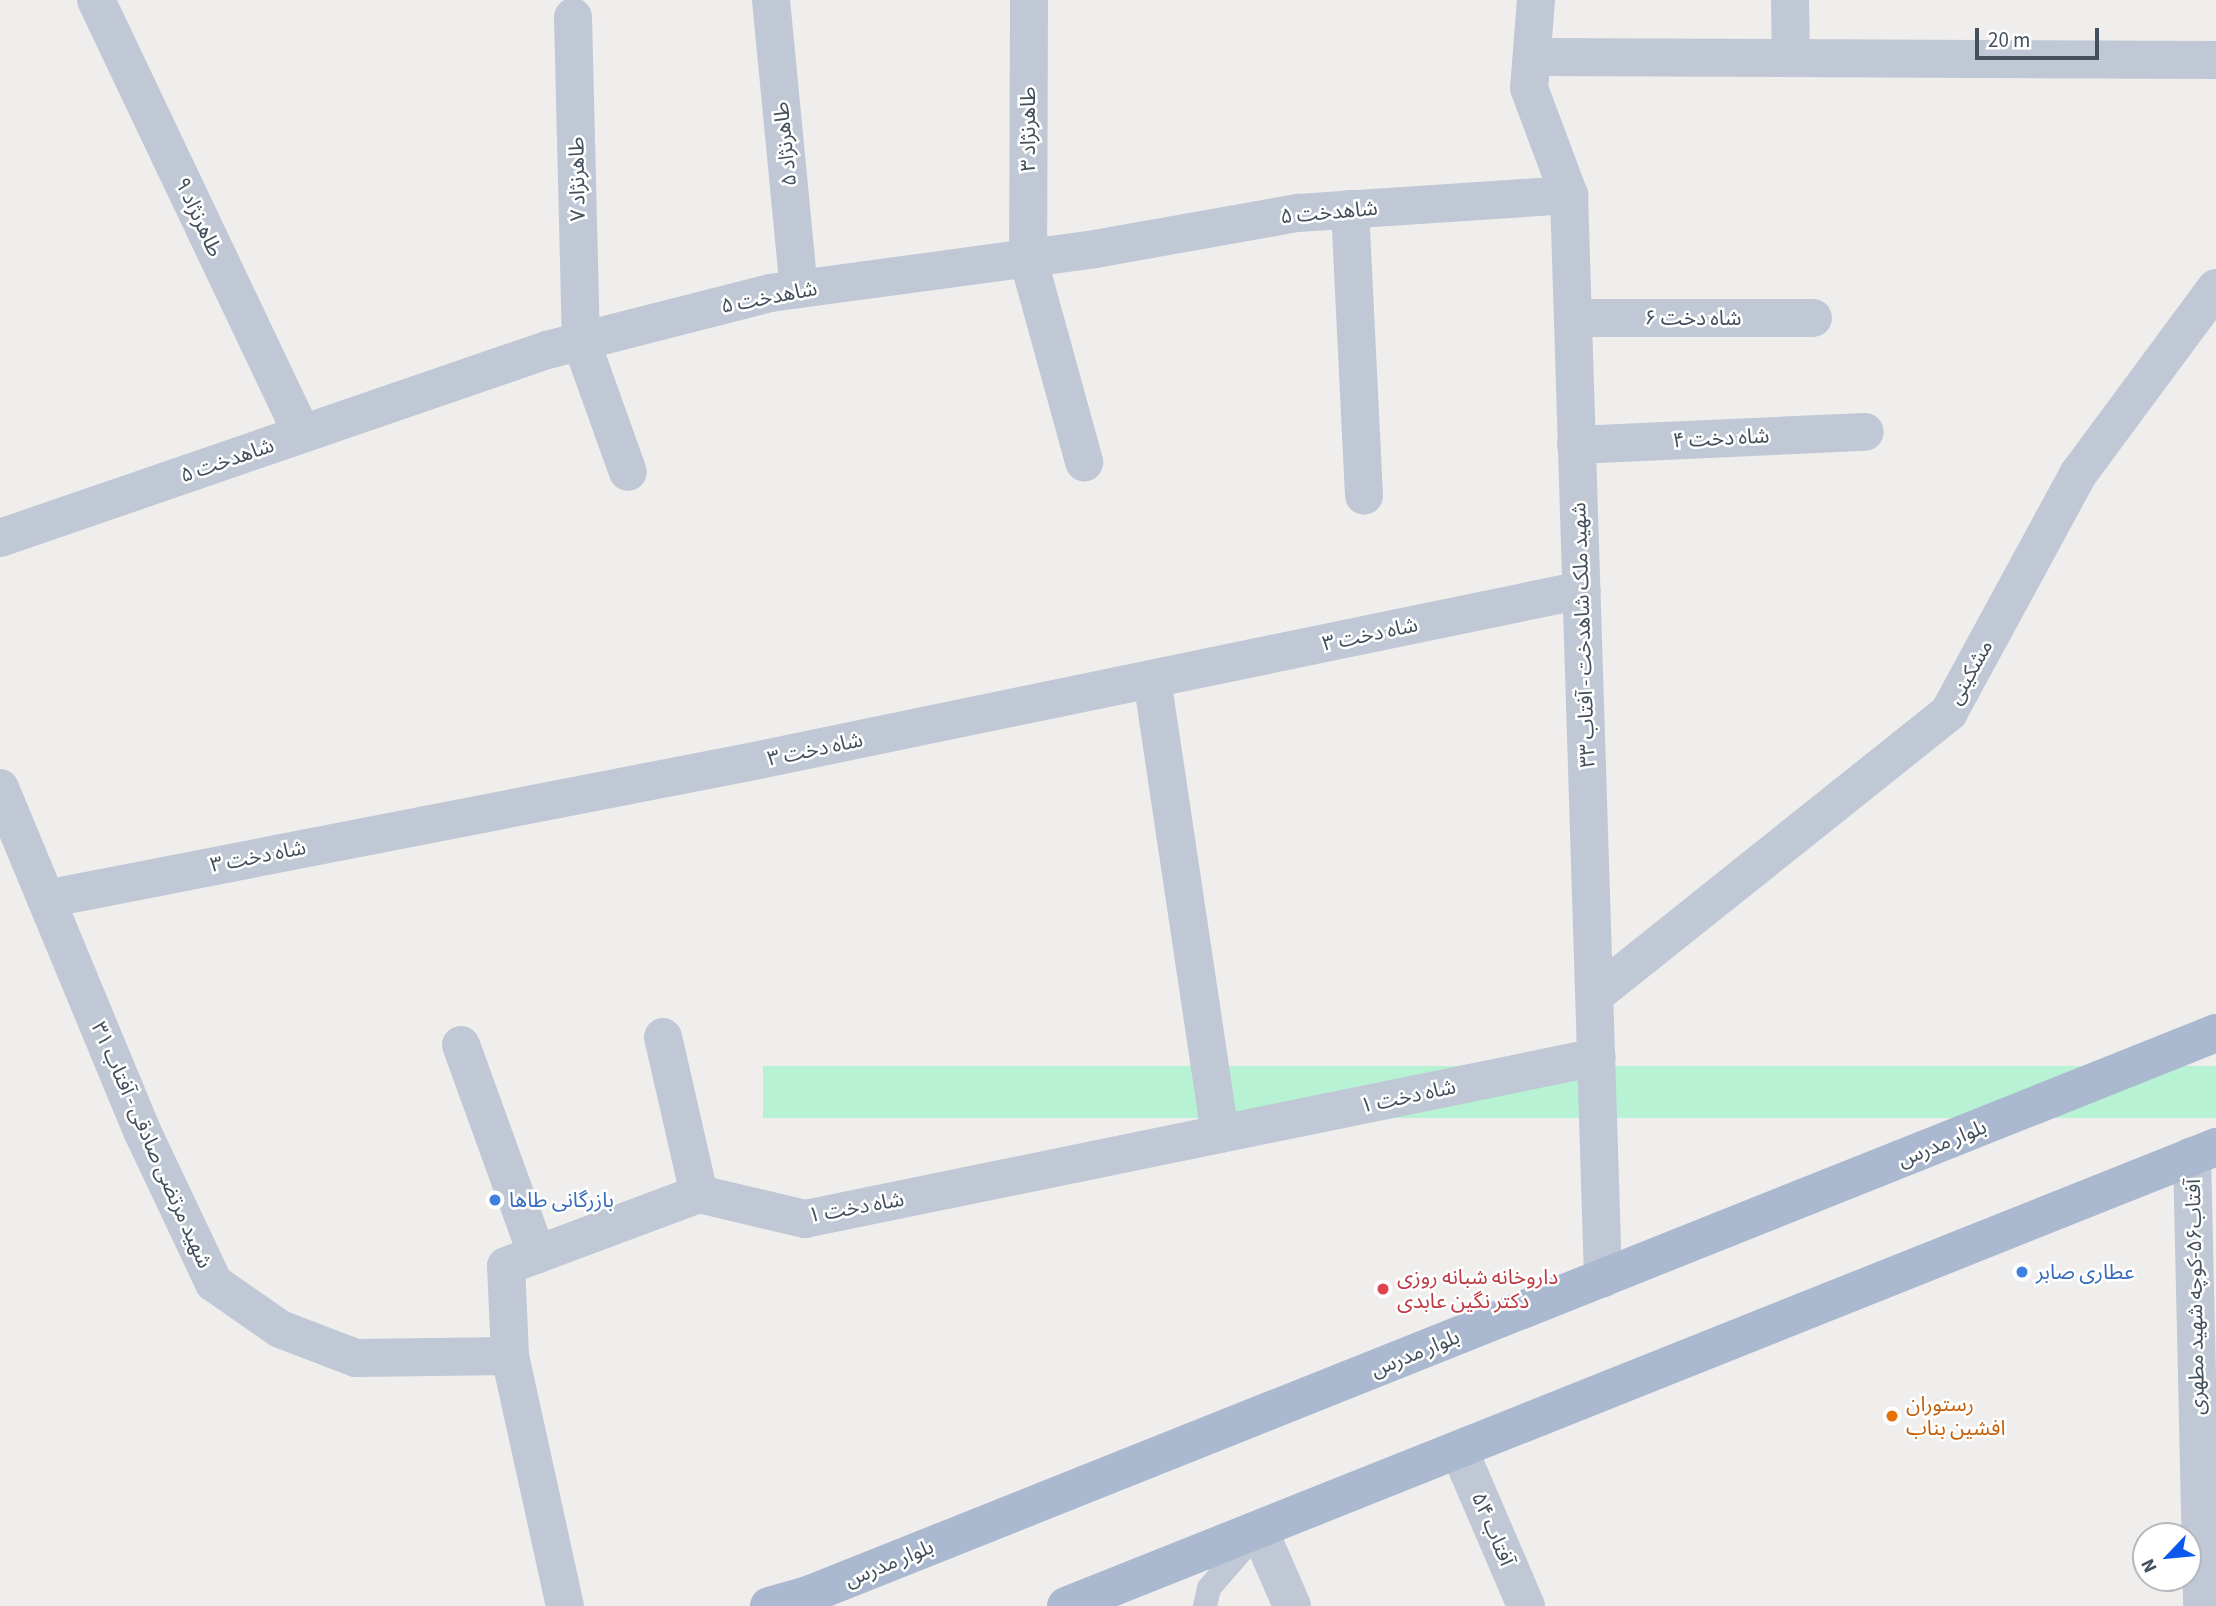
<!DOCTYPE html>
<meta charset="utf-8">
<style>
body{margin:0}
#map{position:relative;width:2216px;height:1606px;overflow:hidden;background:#f0eded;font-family:"Source Sans 3","Noto Sans Arabic",sans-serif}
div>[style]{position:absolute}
.green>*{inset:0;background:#b7f2d4;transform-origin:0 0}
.service>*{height:24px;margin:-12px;padding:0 12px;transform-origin:12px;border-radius:12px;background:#bfc8d4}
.minor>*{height:38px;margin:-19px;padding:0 19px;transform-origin:19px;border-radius:19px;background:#bfc8d4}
.primary>*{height:38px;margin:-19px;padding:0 19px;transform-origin:19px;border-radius:19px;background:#aab9cf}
.dots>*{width:19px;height:19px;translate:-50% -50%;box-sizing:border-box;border:4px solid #fff;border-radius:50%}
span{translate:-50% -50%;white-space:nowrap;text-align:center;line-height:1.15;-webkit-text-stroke:5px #fff;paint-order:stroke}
.street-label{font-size:21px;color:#444f5c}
.shop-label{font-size:21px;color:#366cbe}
.left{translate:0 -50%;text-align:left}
.health-label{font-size:21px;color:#be3a42}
.food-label{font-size:21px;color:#c56008}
.north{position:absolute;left:2132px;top:1522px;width:70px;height:70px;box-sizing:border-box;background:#fff;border:2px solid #b4b9be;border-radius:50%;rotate:244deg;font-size:19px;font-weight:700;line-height:28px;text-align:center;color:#444f5c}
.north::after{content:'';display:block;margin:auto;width:24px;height:32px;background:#0a58ed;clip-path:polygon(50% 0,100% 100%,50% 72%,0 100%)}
.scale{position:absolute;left:1975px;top:28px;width:124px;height:32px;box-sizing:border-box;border:4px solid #444f5c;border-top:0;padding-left:9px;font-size:21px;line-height:24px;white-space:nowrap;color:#444f5c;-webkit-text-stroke:5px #fff;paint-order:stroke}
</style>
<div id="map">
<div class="green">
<div style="left:2216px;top:1066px;width:52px;height:1453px;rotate:90deg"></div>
</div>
<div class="service">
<div style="left:1205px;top:1606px;width:18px;rotate:-77deg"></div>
<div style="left:1209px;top:1588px;width:69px;rotate:-49.1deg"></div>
</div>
<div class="minor">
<div style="left:96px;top:0;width:480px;rotate:64.6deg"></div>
<div style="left:771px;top:0;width:290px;rotate:84.5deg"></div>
<div style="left:1029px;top:0;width:258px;rotate:90.2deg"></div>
<div style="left:1028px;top:258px;width:212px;rotate:74.6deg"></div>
<div style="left:1536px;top:0;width:88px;rotate:94.5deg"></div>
<div style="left:1529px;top:88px;width:114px;rotate:69.5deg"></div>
<div style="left:1569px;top:195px;width:1084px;rotate:88.2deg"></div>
<div style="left:1790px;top:0;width:58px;rotate:89deg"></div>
<div style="left:573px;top:17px;width:324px;rotate:88.6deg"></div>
<div style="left:581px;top:341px;width:139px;rotate:70.3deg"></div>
<div style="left:1532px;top:57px;width:684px;rotate:0.25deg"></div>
<div style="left:1350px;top:209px;width:287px;rotate:87.2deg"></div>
<div style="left:1573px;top:318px;width:240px"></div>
<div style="left:1576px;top:445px;width:289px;rotate:-2.6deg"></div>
<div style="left:0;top:538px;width:578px;rotate:-18.97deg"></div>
<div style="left:547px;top:350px;width:230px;rotate:-14.3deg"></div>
<div style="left:770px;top:293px;width:328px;rotate:-7.7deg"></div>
<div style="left:1095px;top:249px;width:206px;rotate:-10.1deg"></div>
<div style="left:1298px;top:213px;width:272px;rotate:-3.8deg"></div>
<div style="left:1152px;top:679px;width:460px;rotate:81.5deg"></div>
<div style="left:0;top:788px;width:373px;rotate:67.5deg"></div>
<div style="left:143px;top:1133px;width:166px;rotate:64.7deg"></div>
<div style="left:214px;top:1283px;width:80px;rotate:34.9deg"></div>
<div style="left:280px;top:1329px;width:81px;rotate:20.9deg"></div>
<div style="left:356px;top:1358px;width:154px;rotate:-0.7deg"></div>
<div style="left:510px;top:1356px;width:256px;rotate:77.6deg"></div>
<div style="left:46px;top:899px;width:721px;rotate:-11.03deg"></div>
<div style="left:754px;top:761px;width:845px;rotate:-11.67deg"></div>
<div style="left:1595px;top:995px;width:453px;rotate:-38.6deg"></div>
<div style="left:1949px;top:712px;width:272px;rotate:-61.5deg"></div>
<div style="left:2079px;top:473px;width:230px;rotate:-53.5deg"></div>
<div style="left:663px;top:1037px;width:161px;rotate:77.1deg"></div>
<div style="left:461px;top:1045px;width:223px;rotate:70.1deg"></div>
<div style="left:2192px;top:1156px;width:450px;rotate:88.7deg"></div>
<div style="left:510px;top:1356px;width:90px;rotate:-92.5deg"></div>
<div style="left:506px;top:1266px;width:206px;rotate:-20.5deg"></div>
<div style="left:699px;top:1194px;width:109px;rotate:13.3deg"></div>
<div style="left:805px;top:1219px;width:808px;rotate:-11.56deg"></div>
<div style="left:1460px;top:1452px;width:168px;rotate:66.8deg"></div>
<div style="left:1259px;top:1530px;width:83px;rotate:66.5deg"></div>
</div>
<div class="primary">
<div style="left:769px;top:1606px;width:41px;rotate:-15.8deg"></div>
<div style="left:808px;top:1595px;width:1516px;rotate:-21.76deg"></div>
<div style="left:1066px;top:1606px;width:1238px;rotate:-21.76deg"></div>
</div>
<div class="dots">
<div style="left:495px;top:1200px;background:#3f7fe0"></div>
<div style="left:2022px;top:1272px;background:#3f7fe0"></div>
<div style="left:1383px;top:1289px;background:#e0444e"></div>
<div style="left:1892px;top:1416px;background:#e8710a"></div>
</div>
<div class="street-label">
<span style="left:1028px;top:129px;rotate:-90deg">طاهرنژاد ۳</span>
<span style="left:785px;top:144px;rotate:-96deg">طاهرنژاد ۵</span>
<span style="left:577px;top:179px;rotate:-91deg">طاهرنژاد ۷</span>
<span style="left:1329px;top:212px;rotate:-5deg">شاهدخت ۵</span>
<span style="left:199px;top:217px;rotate:65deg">طاهرنژاد ۹</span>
<span style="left:769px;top:297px;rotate:-11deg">شاهدخت ۵</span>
<span style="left:1693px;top:318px">شاه دخت ۶</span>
<span style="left:1721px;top:438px;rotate:-3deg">شاه دخت ۴</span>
<span style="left:227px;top:460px;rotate:-19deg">شاهدخت ۵</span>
<span style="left:1370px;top:634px;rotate:-12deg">شاه دخت ۳</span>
<span style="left:1583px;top:635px;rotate:-92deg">شهید ملک شاهدخت - آفتاب ۳۳</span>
<span style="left:1970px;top:672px;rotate:-61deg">مشکینی</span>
<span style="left:815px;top:749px;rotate:-12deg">شاه دخت ۳</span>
<span style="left:258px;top:856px;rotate:-11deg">شاه دخت ۳</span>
<span style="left:1408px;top:1096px;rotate:-12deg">شاه دخت ۱</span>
<span style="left:1942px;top:1143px;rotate:-22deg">بلوار مدرس</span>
<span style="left:152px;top:1145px;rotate:66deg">شهید مرتضی صادقی - آفتاب ۳۱</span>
<span style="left:856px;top:1207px;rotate:-10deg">شاه دخت ۱</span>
<span style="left:2195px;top:1297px;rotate:-91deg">آفتاب۵۶-كوچه شهيد مطهری</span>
<span style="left:1415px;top:1353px;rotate:-22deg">بلوار مدرس</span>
<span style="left:1493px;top:1529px;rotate:67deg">آفتاب ۵۴</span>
<span style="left:889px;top:1563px;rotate:-22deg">بلوار مدرس</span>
</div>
<div class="shop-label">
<span class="left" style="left:509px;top:1200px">بازرگانی طاها</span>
<span class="left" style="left:2036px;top:1272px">عطاری صابر</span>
</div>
<div class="health-label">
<span class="left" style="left:1397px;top:1289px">داروخانه شبانه روزی<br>دکتر نگین عابدی</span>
</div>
<div class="food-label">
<span class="left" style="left:1906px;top:1416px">رستوران<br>افشین بناب</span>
</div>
<div class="north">N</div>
<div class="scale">20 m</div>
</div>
